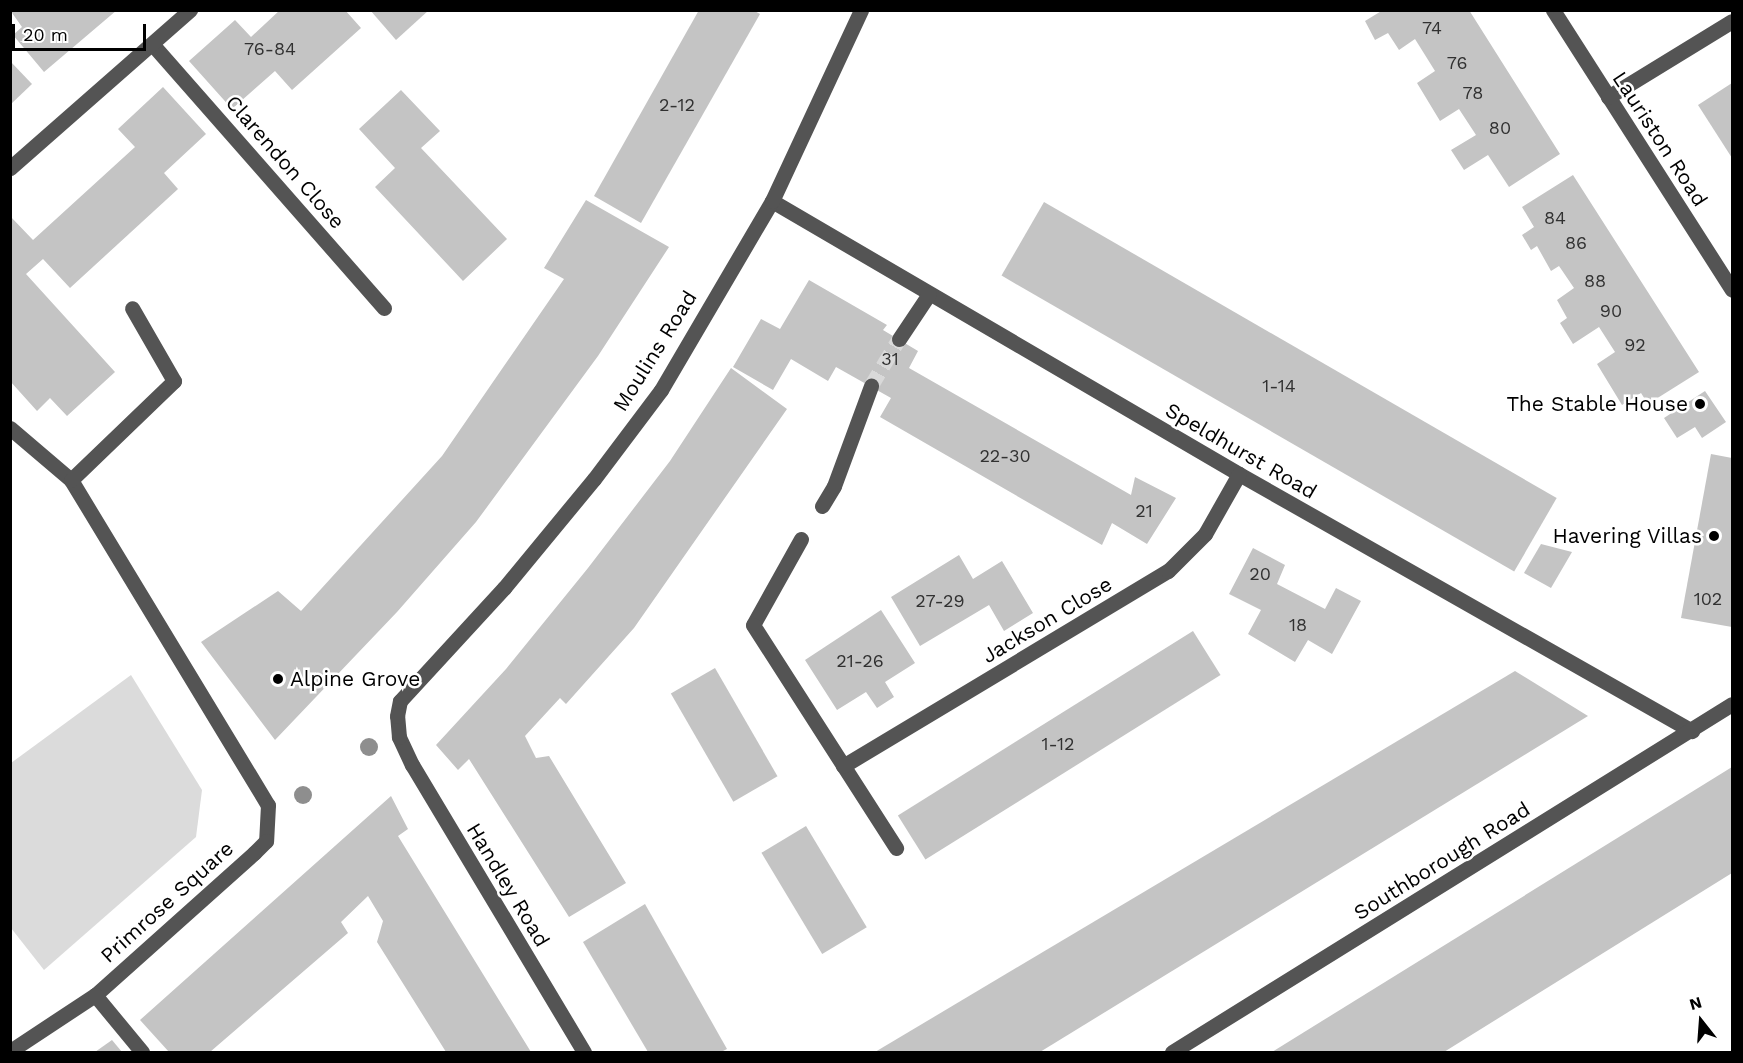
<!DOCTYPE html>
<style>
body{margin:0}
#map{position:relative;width:1743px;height:1063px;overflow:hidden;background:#fff;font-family:"Work Sans",sans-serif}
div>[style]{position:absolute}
.green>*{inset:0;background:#dbdbdb}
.building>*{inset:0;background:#c4c4c4;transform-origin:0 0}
.minor-tunnel>*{height:15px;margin-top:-7.5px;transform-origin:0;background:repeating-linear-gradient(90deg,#d9d9d9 0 15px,transparent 0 23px)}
.minor>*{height:15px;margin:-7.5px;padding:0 7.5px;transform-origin:7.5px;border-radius:7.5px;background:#545454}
.trees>*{width:18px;height:18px;margin:-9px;border-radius:50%;background:#8e8e8e}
.dots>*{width:16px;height:16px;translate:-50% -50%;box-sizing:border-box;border:3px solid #fff;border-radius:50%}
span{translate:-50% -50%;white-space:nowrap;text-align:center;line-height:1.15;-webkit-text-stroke:5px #fff;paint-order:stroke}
.number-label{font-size:18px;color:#313131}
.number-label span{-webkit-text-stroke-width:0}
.street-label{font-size:21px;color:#000}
.poi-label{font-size:21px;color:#000}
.right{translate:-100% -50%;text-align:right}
.left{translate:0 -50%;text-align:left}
.frame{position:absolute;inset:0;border:12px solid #000;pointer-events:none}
.north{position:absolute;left:1671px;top:991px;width:60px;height:60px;-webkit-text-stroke:4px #fff;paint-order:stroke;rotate:343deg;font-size:16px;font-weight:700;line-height:24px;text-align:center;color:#000}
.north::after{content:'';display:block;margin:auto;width:21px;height:27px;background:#000;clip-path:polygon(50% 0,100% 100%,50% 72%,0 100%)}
.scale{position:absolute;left:12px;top:24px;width:134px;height:27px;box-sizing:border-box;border:3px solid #000;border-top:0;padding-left:8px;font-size:18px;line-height:21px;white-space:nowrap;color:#000;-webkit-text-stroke:4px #fff;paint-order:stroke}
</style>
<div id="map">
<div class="green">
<div style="clip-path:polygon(131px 675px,202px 790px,196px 837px,44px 970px,11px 928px,11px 763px)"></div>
</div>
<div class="building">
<div style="clip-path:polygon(10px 10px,117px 10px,44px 72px,13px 35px,22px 27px)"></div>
<div style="clip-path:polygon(280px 10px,345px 10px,361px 28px,292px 90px,275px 71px,232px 109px,189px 61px,235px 20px,251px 37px)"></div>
<div style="clip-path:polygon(370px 10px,429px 10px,396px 40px)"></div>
<div style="clip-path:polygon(699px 10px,753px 10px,760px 14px,641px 223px,594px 196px)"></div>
<div style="clip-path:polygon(1383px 10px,1469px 10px,1560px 154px,1509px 187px,1488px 155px,1464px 170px,1451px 150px,1476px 135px,1459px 109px,1440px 121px,1417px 83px,1435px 71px,1415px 39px,1399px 50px,1388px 33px,1375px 40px,1365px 21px)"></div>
<div style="clip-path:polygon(10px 61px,32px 84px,10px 105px)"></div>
<div style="clip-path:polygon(1732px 83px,1732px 158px,1698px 105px)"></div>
<div style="clip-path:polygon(163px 87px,206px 134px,164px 173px,178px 189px,70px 288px,43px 259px,26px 274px,115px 372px,67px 416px,50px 398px,37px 411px,10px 381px,10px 216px,33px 240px,135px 147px,118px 129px)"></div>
<div style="clip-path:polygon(401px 90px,440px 131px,421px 148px,507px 239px,463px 281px,375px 187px,395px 168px,359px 129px)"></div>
<div style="clip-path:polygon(1573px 175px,1699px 372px,1648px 404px,1641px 393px,1622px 405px,1597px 364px,1615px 352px,1599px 327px,1573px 344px,1560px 323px,1567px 318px,1557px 300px,1574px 288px,1559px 266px,1551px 271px,1537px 246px,1531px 250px,1522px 235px,1534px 227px,1522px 207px)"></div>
<div style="clip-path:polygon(586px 200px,669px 247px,598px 356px,476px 522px,397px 612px,275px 740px,201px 642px,278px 591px,301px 611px,442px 456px,564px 279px,544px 268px)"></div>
<div style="left:1044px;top:202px;width:592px;height:85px;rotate:30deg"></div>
<div style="clip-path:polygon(809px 280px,887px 325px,883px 330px,918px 351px,909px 368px,1131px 495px,1135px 477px,1176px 498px,1147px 544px,1112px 523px,1102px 545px,880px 417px,891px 398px,836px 367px,828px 381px,791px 359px,773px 390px,733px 367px,761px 319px,780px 329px)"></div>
<div style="clip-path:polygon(731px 368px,787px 409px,634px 628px,566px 704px,560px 698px,525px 736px,536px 758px,549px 756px,626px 883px,569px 917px,469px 759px,458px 770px,436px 745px,506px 669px,588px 568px,670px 461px)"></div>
<div style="clip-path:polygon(1705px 391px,1726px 422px,1702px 438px,1695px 427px,1677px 438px,1664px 418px)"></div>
<div style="clip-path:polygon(1711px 454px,1732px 458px,1732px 627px,1681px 618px)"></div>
<div style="clip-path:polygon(1541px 544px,1572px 552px,1551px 588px,1524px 573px)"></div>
<div style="clip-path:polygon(1253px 548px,1285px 565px,1277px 584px,1325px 609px,1336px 588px,1361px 601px,1332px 654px,1308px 640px,1295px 662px,1248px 634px,1261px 610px,1229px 594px)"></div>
<div style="clip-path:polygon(959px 555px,973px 579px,1002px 561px,1033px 613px,1004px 631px,989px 605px,920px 646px,891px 597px)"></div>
<div style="clip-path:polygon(881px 610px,915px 663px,885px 682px,894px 697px,877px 708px,866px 692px,837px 710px,805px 660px)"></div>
<div style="left:1193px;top:631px;width:52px;height:348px;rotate:58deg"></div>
<div style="left:715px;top:668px;width:125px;height:51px;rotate:60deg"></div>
<div style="clip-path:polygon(1515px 671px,1588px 716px,1040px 1052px,875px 1052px)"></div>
<div style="clip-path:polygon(1732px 767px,1732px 873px,1444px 1052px,1272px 1052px)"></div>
<div style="clip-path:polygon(391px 796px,408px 829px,398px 836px,531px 1052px,446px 1052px,377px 942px,383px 921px,368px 896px,341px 922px,348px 933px,210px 1052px,169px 1052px,140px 1020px)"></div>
<div style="left:806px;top:826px;width:118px;height:52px;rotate:59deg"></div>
<div style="clip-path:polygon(645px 904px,727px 1049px,721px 1052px,648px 1052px,583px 942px)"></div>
<div style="clip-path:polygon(112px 1040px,122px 1052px,95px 1052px)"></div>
</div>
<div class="minor-tunnel">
<div style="left:871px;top:386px;width:55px;rotate:-59.2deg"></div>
</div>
<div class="minor">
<div style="left:1553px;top:10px;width:332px;rotate:57.4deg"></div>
<div style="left:153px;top:45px;width:350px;rotate:48.7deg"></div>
<div style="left:1608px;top:97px;width:145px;rotate:-31.5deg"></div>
<div style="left:10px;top:168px;width:240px;rotate:-41.3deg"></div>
<div style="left:772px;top:201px;width:541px;rotate:30.31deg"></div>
<div style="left:1239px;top:474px;width:521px;rotate:29.57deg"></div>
<div style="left:899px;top:339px;width:54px;rotate:-56.3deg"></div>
<div style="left:10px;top:428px;width:80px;rotate:40.4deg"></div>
<div style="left:71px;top:480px;width:380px;rotate:58.8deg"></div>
<div style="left:268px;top:805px;width:36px;rotate:93deg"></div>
<div style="left:266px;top:841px;width:17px;rotate:135deg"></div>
<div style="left:254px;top:853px;width:213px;rotate:138.2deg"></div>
<div style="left:95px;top:995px;width:102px;rotate:146.6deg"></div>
<div style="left:71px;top:480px;width:143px;rotate:-43.9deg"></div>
<div style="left:174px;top:381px;width:84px;rotate:-119.9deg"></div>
<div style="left:822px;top:506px;width:23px;rotate:-59deg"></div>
<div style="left:834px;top:486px;width:107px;rotate:-69.7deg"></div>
<div style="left:801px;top:539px;width:98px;rotate:119.2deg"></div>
<div style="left:753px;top:625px;width:265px;rotate:57.3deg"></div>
<div style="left:843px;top:766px;width:379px;rotate:-31deg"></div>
<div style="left:1168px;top:571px;width:52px;rotate:-45deg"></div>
<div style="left:1205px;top:534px;width:69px;rotate:-60.5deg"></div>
<div style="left:95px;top:995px;width:74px;rotate:50.5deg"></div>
<div style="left:584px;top:1052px;width:335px;rotate:-120.9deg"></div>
<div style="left:412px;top:765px;width:31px;rotate:-115deg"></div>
<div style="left:399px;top:737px;width:21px;rotate:-95deg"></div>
<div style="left:397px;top:716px;width:15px;rotate:-79deg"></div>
<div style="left:400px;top:701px;width:154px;rotate:-47.4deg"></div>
<div style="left:504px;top:588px;width:141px;rotate:-50.5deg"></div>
<div style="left:594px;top:479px;width:111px;rotate:-53deg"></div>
<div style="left:661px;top:390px;width:219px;rotate:-59.6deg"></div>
<div style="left:772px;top:201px;width:211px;rotate:-65deg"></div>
<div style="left:1172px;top:1052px;width:659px;rotate:-31.86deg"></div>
</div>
<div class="trees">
<div style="left:369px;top:747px"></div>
<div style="left:303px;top:795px"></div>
</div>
<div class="dots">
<div style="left:1700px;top:404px;background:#000"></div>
<div style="left:1714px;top:536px;background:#000"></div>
<div style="left:278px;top:679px;background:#000"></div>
</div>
<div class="number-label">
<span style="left:1432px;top:28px">74</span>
<span style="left:270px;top:49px">76-84</span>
<span style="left:1457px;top:63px">76</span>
<span style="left:1473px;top:93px">78</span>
<span style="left:677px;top:105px">2-12</span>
<span style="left:1500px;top:128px">80</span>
<span style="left:1555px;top:218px">84</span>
<span style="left:1576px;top:243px">86</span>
<span style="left:1595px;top:281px">88</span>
<span style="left:1611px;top:311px">90</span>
<span style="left:1635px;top:345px">92</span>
<span style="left:890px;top:359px">31</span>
<span style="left:1279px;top:386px">1-14</span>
<span style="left:1005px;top:456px">22-30</span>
<span style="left:1144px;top:511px">21</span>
<span style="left:1260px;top:574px">20</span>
<span style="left:1708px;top:599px">102</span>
<span style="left:940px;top:601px">27-29</span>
<span style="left:1298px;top:625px">18</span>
<span style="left:860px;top:661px">21-26</span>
<span style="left:1058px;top:744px">1-12</span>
</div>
<div class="street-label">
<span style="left:1660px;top:139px;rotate:57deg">Lauriston Road</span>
<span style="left:285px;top:162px;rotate:49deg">Clarendon Close</span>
<span style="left:655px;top:351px;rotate:-58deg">Moulins Road</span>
<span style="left:1241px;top:451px;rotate:30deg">Speldhurst Road</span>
<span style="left:1047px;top:620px;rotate:-31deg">Jackson Close</span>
<span style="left:1442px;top:861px;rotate:-32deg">Southborough Road</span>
<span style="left:508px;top:885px;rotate:59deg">Handley Road</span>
<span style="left:167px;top:902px;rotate:-42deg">Primrose Square</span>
</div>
<div class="poi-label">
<span class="right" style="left:1688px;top:404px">The Stable House</span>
<span class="right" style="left:1702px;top:536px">Havering Villas</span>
<span class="left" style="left:290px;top:679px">Alpine Grove</span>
</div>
<div class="frame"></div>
<div class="north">N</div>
<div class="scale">20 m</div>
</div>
